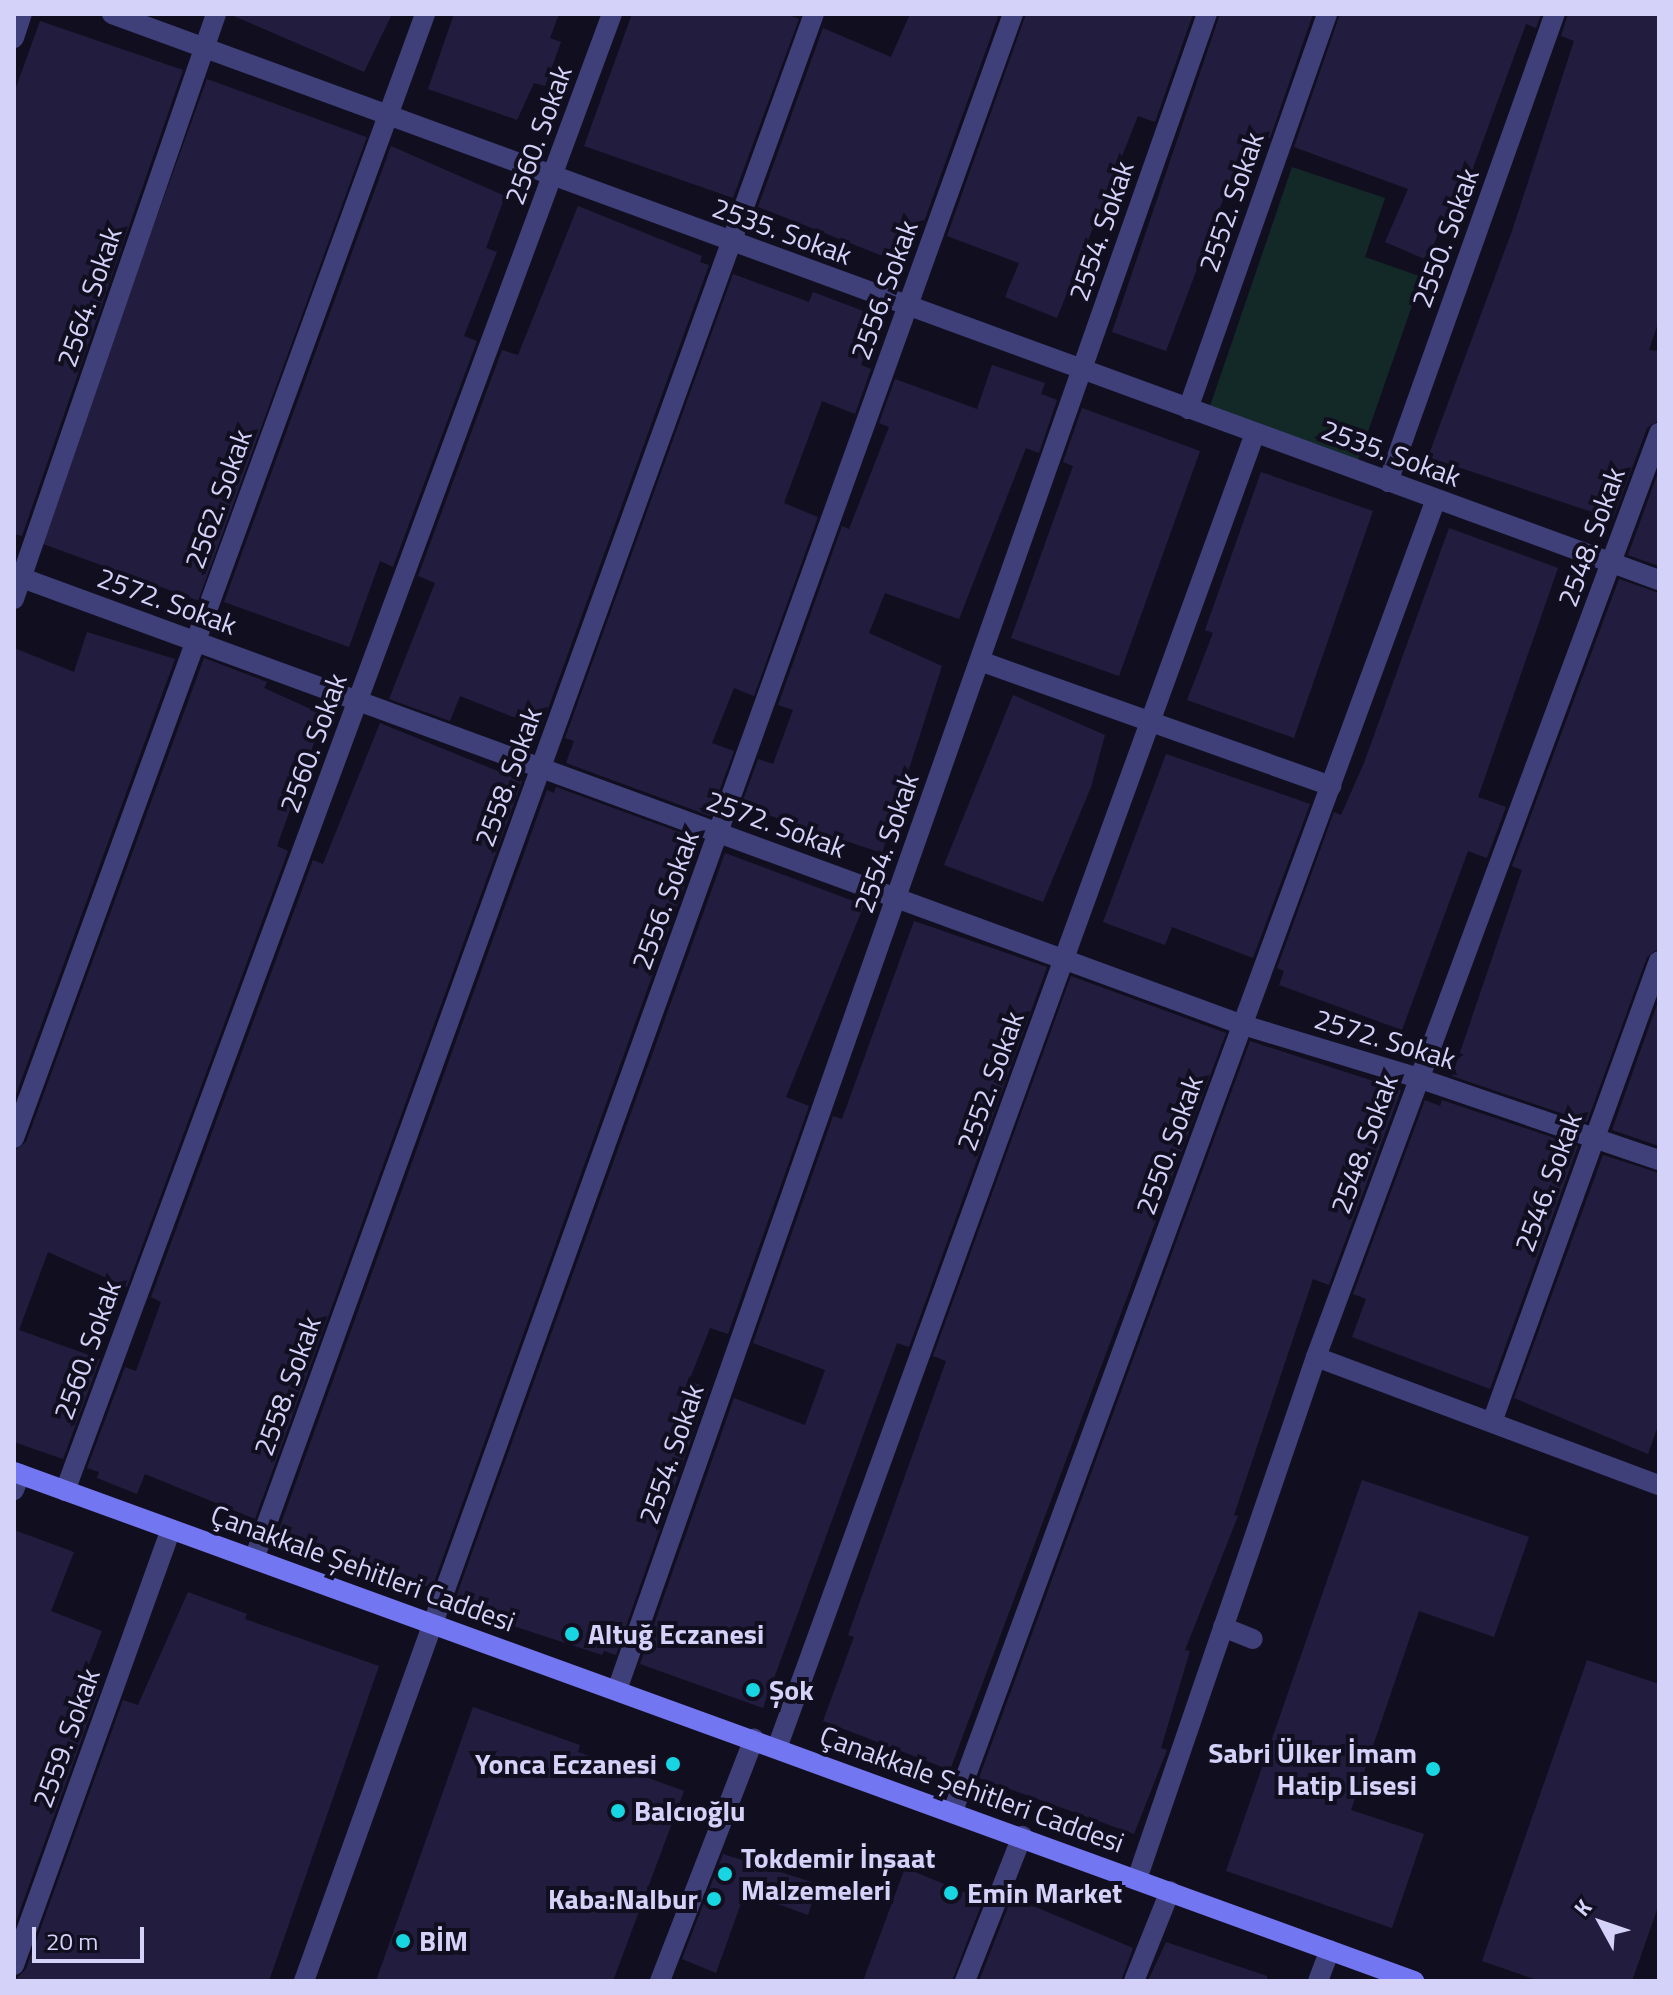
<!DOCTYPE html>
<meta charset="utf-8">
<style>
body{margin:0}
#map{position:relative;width:1673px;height:1995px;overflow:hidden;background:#110f1f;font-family:"Titillium Web",sans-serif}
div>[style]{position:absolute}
.green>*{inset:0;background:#132927}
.building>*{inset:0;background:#221d3e;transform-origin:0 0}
.lane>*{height:20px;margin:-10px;padding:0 10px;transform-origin:10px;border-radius:10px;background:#3f3f7a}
.street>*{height:20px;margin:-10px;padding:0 10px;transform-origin:10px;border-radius:10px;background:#3f3f7a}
.secondary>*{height:20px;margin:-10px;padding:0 10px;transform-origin:10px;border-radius:10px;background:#7376f1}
.dots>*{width:22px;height:22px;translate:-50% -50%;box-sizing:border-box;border:4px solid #110f1f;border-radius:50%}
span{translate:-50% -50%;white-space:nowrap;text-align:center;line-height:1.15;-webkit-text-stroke:8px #110f1f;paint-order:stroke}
.street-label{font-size:28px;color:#d5d2fa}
.poi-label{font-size:28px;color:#d5d2fa;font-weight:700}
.left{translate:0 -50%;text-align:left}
.right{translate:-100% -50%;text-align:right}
.frame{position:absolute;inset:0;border:16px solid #d5d2fa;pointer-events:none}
.north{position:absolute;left:1561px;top:1883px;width:80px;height:80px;-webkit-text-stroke:6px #110f1f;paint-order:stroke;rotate:310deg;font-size:22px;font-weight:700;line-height:32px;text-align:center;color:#d5d2fa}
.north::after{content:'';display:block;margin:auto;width:28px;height:36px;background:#d5d2fa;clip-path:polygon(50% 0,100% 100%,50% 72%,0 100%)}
.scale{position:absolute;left:32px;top:1927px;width:112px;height:36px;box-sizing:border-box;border:4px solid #d5d2fa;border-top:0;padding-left:10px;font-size:24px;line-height:28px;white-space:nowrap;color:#d5d2fa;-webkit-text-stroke:6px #110f1f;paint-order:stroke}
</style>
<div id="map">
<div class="green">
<div style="clip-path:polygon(1292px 167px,1385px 198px,1365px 257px,1422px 277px,1358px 460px,1209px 409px)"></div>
</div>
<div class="building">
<div style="clip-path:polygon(229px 14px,392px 14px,364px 72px)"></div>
<div style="clip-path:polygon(454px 14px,559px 14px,550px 38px,561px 42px,545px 86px,534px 83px,517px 120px,428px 89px)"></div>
<div style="clip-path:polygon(632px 14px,787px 14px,799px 19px,733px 198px,584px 146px)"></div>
<div style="clip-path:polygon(910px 14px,999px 14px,922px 227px,909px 222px,893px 260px,758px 207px,823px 28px,891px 57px)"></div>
<div style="clip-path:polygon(1026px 14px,1193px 14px,1155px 122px,1138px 116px,1057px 318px,1005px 297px,1019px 263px,947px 236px)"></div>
<div style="clip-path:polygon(1220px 14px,1313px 14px,1270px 138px,1249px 131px,1166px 351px,1112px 332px)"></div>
<div style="clip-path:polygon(1340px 14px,1541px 14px,1536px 28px,1526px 24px,1463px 195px,1456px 192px,1427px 260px,1385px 242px,1408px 189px,1294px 147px)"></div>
<div style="clip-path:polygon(1568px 14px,1659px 14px,1659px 320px,1649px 350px,1659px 351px,1659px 420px,1647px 428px,1613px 519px,1428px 457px,1512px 231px,1574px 41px,1561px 36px)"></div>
<div style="clip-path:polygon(40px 21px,183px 70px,22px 536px,14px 534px,14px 93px)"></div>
<div style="left:207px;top:79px;width:170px;height:493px;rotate:20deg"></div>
<div style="clip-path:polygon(391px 146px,505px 196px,486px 248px,497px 252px,464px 336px,477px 341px,393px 567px,380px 561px,349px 647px,224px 602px)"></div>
<div style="clip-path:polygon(578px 206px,702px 256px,700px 262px,709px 265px,541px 728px,460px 696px,450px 721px,389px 699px,435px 583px,418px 576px,502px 350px,518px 355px)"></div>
<div style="clip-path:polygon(733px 274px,809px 302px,813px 292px,879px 317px,861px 365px,871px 369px,855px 414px,822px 401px,784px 503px,818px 517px,754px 696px,734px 688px,712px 743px,734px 751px,710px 816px,566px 763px,574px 741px,565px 738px)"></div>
<div style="clip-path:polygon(992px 365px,1045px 383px,1041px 394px,1057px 400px,1039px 453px,1026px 448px,959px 619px,885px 593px,869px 633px,942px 666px,882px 853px,741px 806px,758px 759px,773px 764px,793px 710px,778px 705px,842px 526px,849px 529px,889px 427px,879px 423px,895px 379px,977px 409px)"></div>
<div style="clip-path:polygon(1082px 408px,1200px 451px,1119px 676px,1011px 638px,1073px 466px,1063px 462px)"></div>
<div style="clip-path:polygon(1659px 470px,1659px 566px,1628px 555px)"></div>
<div style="clip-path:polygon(1261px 472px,1373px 511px,1294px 738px,1187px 700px,1213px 633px,1205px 630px)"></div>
<div style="clip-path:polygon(1449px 528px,1558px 568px,1478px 797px,1506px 807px,1487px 858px,1468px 851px,1402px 1030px,1279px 985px,1284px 971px,1277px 968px,1334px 812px,1341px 815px,1364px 763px)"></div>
<div style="clip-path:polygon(1619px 579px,1659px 593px,1659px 948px,1647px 957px,1587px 1122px,1452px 1076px,1522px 870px,1512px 866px)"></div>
<div style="clip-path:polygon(87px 632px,175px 659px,14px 1100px,14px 648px,74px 672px)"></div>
<div style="clip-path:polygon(204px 658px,267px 682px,264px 688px,324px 715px,277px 846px,288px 851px,127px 1287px,48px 1252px,19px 1330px,100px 1359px,63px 1459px,14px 1442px,14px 1151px,26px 1142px)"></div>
<div style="clip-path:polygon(1013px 695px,1105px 735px,1091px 787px,1043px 902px,944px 865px)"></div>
<div style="clip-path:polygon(380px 723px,522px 781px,255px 1519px,145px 1474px,137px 1494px,97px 1478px,99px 1472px,87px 1468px,125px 1367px,136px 1371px,161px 1302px,151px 1297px,313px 860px,323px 864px)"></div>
<div style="clip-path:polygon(1166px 754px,1310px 804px,1253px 958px,1172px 927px,1165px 945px,1103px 922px)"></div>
<div style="clip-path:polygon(556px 787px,701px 840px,432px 1588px,279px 1536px,279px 1529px,547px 790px,554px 793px)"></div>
<div style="clip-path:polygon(725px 853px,864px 905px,786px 1097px,809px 1106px,728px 1334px,710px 1328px,689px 1381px,709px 1388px,616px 1655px,604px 1651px,602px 1655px,458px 1608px,462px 1599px,456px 1597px)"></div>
<div style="clip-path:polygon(914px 921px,1047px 967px,909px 1347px,897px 1343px,763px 1708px,640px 1664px,734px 1398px,805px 1425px,825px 1370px,753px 1343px,833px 1116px,842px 1119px)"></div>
<div style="clip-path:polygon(1071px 976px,1226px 1033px,950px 1770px,823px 1721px,854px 1637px,848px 1635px,946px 1361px,933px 1356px)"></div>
<div style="clip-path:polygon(1659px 999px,1659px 1146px,1612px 1130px)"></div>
<div style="clip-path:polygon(1250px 1041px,1401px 1090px,1329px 1285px,1313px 1279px,1234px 1515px,1238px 1516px,1185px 1650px,1190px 1651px,1161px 1748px,1167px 1750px,1134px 1834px,979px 1778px)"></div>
<div style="clip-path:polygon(1425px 1100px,1440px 1106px,1442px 1100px,1578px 1146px,1490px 1389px,1352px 1337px,1366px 1299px,1353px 1294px)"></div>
<div style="clip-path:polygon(1603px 1155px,1659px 1173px,1659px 1423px,1648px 1454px,1514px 1398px)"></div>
<div style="clip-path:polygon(1362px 1480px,1529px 1537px,1494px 1637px,1419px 1611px,1351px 1810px,1424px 1834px,1392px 1928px,1226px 1871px)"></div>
<div style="clip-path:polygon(14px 1530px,74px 1552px,51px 1611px,102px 1631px,81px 1685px,99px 1691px,14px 1927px)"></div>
<div style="clip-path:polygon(188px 1592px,247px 1614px,245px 1619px,379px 1666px,269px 1981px,14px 1981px,26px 1969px,123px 1700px,138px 1705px)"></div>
<div style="clip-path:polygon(1587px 1660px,1659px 1684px,1659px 1904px,1632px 1981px,1540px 1981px,1482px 1961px)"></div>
<div style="clip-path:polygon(473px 1707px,580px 1745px,578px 1752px,684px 1791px,613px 1981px,376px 1981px)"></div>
<div style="clip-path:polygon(723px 1854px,818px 1884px,808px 1915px,745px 1892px,716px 1973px,682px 1959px)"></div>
<div style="clip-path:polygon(905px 1868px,983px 1900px,952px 1981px,863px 1981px)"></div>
<div style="clip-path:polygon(1012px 1897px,1133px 1948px,1121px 1981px,979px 1981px)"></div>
<div style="clip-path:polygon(1166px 1942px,1267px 1976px,1267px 1981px,1148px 1981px)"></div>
</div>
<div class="lane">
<div style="left:1223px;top:1627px;width:32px;rotate:22deg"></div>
</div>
<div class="street">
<div style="left:112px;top:14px;width:1647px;rotate:20.1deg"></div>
<div style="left:14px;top:38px;width:25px;rotate:-72deg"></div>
<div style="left:1188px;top:409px;width:419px;rotate:-70.6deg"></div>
<div style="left:1388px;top:482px;width:497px;rotate:-70.4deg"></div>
<div style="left:14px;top:575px;width:1309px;rotate:20.11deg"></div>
<div style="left:1243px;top:1025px;width:183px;rotate:16.8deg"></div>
<div style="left:1418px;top:1078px;width:255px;rotate:18.8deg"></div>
<div style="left:14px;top:599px;width:619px;rotate:-70.95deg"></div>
<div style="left:980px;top:661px;width:373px;rotate:19.6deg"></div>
<div style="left:14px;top:1138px;width:1197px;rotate:-69.91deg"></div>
<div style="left:1316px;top:1357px;width:366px;rotate:20.5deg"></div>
<div style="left:1492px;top:1422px;width:490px;rotate:-70.1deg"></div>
<div style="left:14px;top:1490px;width:17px;rotate:-69deg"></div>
<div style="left:65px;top:1491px;width:1575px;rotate:-69.68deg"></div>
<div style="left:254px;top:1559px;width:1643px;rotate:-70.08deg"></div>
<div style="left:617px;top:1690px;width:1777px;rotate:-70.61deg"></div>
<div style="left:777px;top:1748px;width:1399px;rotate:-70.02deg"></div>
<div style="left:953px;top:1811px;width:1398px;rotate:-69.79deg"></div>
<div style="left:1137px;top:1879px;width:552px;rotate:-71.07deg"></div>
<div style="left:1316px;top:1357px;width:986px;rotate:-69.63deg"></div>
<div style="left:14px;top:1965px;width:463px;rotate:-70.2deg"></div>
<div style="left:304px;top:1981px;width:2091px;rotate:-70.18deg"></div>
<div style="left:660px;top:1981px;width:260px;rotate:-68.8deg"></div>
<div style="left:965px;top:1981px;width:156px;rotate:-68.5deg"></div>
<div style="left:1134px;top:1981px;width:97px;rotate:-68.2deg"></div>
<div style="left:1318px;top:1981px;width:33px;rotate:-69deg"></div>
</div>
<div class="secondary">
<div style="left:14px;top:1472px;width:1490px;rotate:19.98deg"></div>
</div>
<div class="dots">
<div style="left:572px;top:1634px;background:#17d6e1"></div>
<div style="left:753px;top:1690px;background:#17d6e1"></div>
<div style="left:673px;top:1764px;background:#17d6e1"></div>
<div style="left:1433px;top:1769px;background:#17d6e1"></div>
<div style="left:618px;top:1811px;background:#17d6e1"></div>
<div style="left:725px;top:1874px;background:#17d6e1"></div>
<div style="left:951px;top:1893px;background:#17d6e1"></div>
<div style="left:714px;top:1899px;background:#17d6e1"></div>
<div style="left:403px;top:1941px;background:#17d6e1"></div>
</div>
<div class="street-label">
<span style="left:538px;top:135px;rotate:-70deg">2560. Sokak</span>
<span style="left:1231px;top:202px;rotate:-71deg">2552. Sokak</span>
<span style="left:782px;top:231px;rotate:20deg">2535. Sokak</span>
<span style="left:1101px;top:231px;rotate:-71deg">2554. Sokak</span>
<span style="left:1445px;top:238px;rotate:-70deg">2550. Sokak</span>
<span style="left:884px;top:290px;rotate:-70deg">2556. Sokak</span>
<span style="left:89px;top:297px;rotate:-71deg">2564. Sokak</span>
<span style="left:1391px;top:453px;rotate:20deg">2535. Sokak</span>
<span style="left:218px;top:499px;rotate:-70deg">2562. Sokak</span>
<span style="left:1591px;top:537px;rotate:-70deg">2548. Sokak</span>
<span style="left:167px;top:601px;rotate:20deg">2572. Sokak</span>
<span style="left:313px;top:743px;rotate:-70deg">2560. Sokak</span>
<span style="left:508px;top:777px;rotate:-70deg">2558. Sokak</span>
<span style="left:776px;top:824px;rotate:20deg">2572. Sokak</span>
<span style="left:886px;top:843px;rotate:-71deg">2554. Sokak</span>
<span style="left:665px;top:900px;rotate:-70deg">2556. Sokak</span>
<span style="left:1385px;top:1039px;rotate:17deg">2572. Sokak</span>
<span style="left:990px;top:1081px;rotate:-70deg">2552. Sokak</span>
<span style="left:1364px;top:1144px;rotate:-70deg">2548. Sokak</span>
<span style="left:1169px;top:1145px;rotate:-70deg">2550. Sokak</span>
<span style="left:1548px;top:1182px;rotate:-70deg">2546. Sokak</span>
<span style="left:87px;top:1350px;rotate:-70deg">2560. Sokak</span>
<span style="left:287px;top:1386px;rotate:-70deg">2558. Sokak</span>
<span style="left:671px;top:1454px;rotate:-71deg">2554. Sokak</span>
<span style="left:363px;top:1568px;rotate:20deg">Çanakkale Şehitleri Caddesi</span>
<span style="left:66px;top:1738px;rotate:-70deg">2559. Sokak</span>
<span style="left:972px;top:1789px;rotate:20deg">Çanakkale Şehitleri Caddesi</span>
</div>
<div class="poi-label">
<span class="left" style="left:588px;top:1634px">Altuğ Eczanesi</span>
<span class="left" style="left:769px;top:1690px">Şok</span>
<span class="right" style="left:1417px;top:1769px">Sabri Ülker İmam<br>Hatip Lisesi</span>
<span class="right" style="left:657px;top:1764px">Yonca Eczanesi</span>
<span class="left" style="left:634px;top:1811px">Balcıoğlu</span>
<span class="left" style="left:741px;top:1874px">Tokdemir İnşaat<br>Malzemeleri</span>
<span class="left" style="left:967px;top:1893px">Emin Market</span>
<span class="right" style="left:698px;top:1899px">Kaba:Nalbur</span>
<span class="left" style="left:419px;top:1941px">BİM</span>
</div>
<div class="frame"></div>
<div class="north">K</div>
<div class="scale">20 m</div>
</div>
